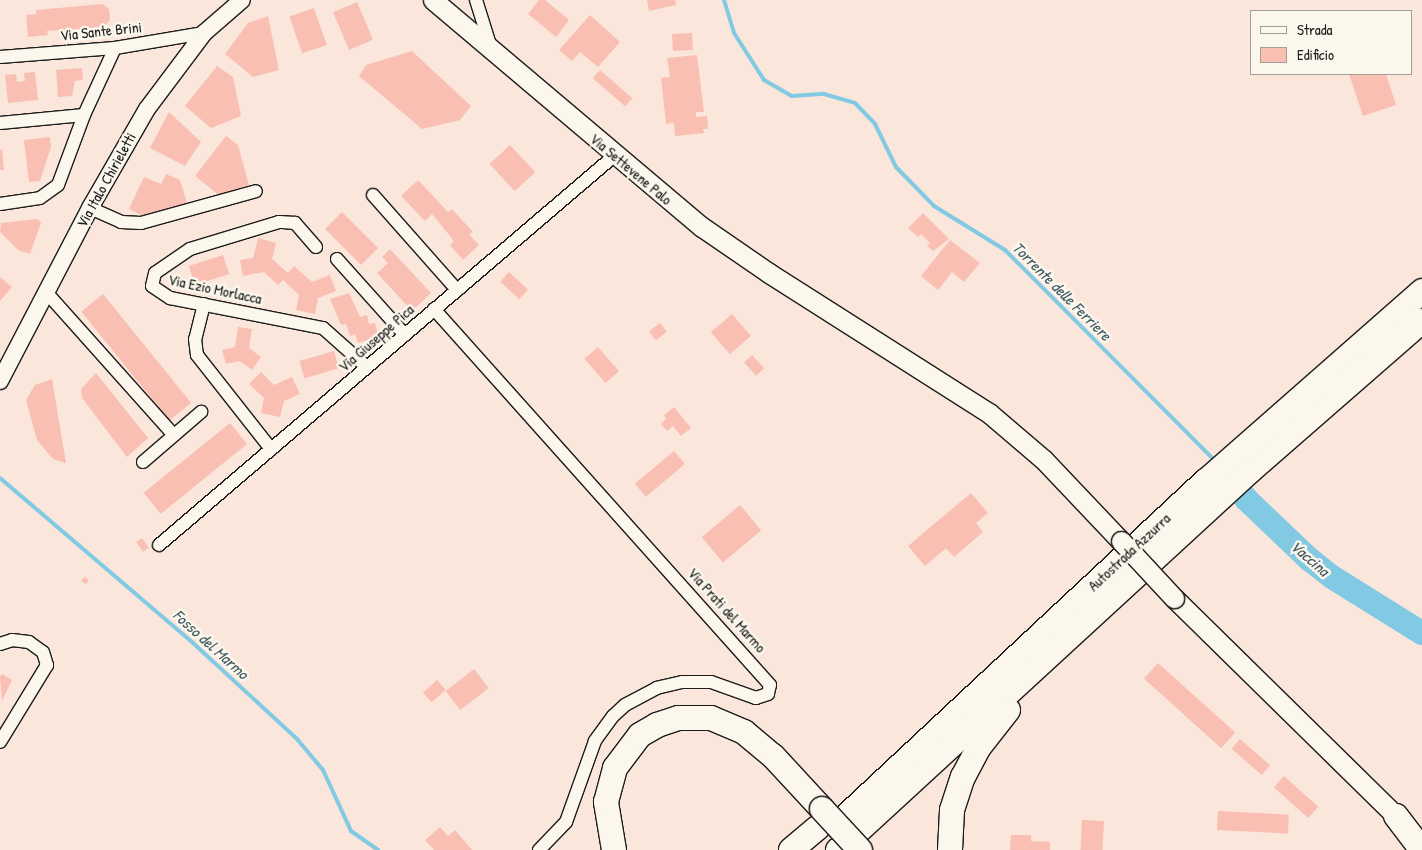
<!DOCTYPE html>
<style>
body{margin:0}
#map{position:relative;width:1422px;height:850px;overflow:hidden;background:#fbe6db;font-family:"Patrick Hand",sans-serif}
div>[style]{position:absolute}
.stream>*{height:4px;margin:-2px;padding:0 2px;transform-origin:2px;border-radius:2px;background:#82c9e3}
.river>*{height:24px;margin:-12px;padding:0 12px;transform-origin:12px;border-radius:12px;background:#82c9e3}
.building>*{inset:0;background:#fabfb3;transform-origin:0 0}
.roads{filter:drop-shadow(1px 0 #1c1c1c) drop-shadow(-1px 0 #1c1c1c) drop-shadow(0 1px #1c1c1c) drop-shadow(0 -1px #1c1c1c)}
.minor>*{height:12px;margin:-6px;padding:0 6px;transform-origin:6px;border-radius:6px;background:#fbf7ec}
.tertiary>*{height:16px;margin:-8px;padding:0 8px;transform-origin:8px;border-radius:8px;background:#fbf7ec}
.secondary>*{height:19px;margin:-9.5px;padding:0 9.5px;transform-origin:9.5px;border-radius:9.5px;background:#fbf7ec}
.motorway>*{height:24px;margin:-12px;padding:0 12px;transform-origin:12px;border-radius:12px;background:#fbf7ec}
.bridges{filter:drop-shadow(1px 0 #1c1c1c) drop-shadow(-1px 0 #1c1c1c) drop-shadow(0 1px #1c1c1c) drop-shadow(0 -1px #1c1c1c)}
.secondary-bridge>*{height:19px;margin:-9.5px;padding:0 9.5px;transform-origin:9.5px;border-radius:9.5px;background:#fbf7ec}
.motorway-bridge>*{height:24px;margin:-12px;padding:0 12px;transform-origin:12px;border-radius:12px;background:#fbf7ec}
span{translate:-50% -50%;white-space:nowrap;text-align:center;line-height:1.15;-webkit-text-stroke:5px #fbf7ec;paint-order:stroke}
.street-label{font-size:15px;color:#1c1c1c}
.water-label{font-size:16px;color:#405962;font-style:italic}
.legend{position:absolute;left:1250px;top:10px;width:162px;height:65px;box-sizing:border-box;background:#fbf7ec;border:1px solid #a29f99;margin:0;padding:6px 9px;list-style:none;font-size:15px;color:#1c1c1c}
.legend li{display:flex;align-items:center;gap:10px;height:25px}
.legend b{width:25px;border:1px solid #a29f99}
</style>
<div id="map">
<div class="stream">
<div style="left:724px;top:0;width:34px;rotate:73deg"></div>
<div style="left:734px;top:33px;width:56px;rotate:57.4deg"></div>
<div style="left:764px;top:80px;width:32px;rotate:30deg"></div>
<div style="left:792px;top:96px;width:32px;rotate:-4deg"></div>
<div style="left:824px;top:94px;width:32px;rotate:16deg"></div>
<div style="left:855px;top:103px;width:29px;rotate:46deg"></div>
<div style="left:875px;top:124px;width:48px;rotate:64deg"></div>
<div style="left:896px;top:167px;width:54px;rotate:45.7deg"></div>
<div style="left:934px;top:206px;width:84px;rotate:31.8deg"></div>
<div style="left:1005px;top:250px;width:299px;rotate:45.1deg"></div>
<div style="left:0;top:478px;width:254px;rotate:40.5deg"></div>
<div style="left:193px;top:643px;width:142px;rotate:42.7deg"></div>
<div style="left:297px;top:739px;width:40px;rotate:50deg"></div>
<div style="left:323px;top:770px;width:67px;rotate:65.3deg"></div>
<div style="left:351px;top:831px;width:33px;rotate:35deg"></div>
</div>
<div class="river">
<div style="left:1222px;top:469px;width:38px;rotate:51deg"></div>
<div style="left:1246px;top:499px;width:87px;rotate:43.6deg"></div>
<div style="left:1309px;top:559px;width:29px;rotate:38deg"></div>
<div style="left:1332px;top:577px;width:106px;rotate:31.9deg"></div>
</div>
<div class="building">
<div style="clip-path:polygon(539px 0,545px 0,569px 20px,556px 37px,528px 14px)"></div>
<div style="clip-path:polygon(647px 0,675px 0,676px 5px,649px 11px)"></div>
<div style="left:357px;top:2px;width:41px;height:26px;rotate:67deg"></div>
<div style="clip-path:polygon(103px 4px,109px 9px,110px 20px,103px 28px,47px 31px,48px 35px,28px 37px,26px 15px,36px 14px,36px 10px)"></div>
<div style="left:314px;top:8px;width:39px;height:26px;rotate:71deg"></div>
<div style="clip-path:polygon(590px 15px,620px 42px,598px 67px,580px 52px,572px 61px,559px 50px)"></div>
<div style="clip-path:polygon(268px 16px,279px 70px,253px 77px,225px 54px,248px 23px)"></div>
<div style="left:692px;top:33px;width:17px;height:20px;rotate:87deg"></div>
<div style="clip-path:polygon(412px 51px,471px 106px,460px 120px,422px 129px,359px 76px,366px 65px)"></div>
<div style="clip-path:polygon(697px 55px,704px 112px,696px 112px,696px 117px,707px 116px,708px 129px,703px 129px,704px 133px,675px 136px,674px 123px,666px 124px,661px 78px,670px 77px,667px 58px)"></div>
<div style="clip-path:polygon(217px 66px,233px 77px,241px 116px,211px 128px,185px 106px)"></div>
<div style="clip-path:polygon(82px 68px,83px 80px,75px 81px,72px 96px,58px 97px,56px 70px)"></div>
<div style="left:600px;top:70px;width:43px;height:11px;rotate:41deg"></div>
<div style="clip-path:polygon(35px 72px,38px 100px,8px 103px,5px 75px,16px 74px,17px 82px,25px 81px,24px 73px)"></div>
<div style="clip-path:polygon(1349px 74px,1386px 74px,1396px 105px,1363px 116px)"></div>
<div style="clip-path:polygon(169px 112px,201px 142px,185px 166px,150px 148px)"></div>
<div style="clip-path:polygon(226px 136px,238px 145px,249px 185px,219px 195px,195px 176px)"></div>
<div style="clip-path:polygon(50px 137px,51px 147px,40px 181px,29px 182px,24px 140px)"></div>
<div style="left:510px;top:145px;width:37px;height:28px;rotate:47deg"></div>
<div style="clip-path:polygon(2px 149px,4px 170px,0 170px,0 150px)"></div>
<div style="clip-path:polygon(166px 174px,180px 180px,187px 203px,143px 216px,129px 209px,144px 177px,161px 184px)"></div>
<div style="clip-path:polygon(418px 180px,448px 212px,452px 209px,473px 232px,469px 234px,479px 245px,463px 260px,450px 245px,454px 241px,432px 214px,425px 221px,401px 196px)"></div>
<div style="left:342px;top:212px;width:51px;height:24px;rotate:45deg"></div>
<div style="clip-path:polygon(923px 213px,949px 239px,933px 251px,927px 246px,930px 243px,921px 234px,918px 237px,908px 228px)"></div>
<div style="clip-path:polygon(38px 219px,41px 223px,30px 254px,18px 250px,0 232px,1px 223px)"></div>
<div style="clip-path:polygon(258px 238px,276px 243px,272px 259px,288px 273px,294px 266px,312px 282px,330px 275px,336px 291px,318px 298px,315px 314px,296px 310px,299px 295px,283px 280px,278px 285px,264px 272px,243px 276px,240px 260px,253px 258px)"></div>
<div style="clip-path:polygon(950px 240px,980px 263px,964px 282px,952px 272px,938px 290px,921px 276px)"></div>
<div style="clip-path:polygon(390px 249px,431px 293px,412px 311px,377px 273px,388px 263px,382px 257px)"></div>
<div style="left:223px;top:255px;width:20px;height:36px;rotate:72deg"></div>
<div style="left:509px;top:272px;width:26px;height:13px;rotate:43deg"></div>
<div style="clip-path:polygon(0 277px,12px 287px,0 301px)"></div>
<div style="clip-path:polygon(349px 293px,360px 317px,367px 315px,369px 324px,375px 323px,379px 337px,358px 343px,355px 334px,350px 336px,346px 324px,341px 325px,330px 299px)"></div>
<div style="left:103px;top:294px;width:140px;height:28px;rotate:51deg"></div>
<div style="left:732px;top:314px;width:29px;height:28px;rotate:49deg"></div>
<div style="left:660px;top:323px;width:11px;height:14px;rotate:52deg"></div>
<div style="clip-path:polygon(238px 327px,252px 329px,249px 348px,261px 357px,252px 370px,240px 361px,226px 364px,222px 350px,235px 347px)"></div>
<div style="left:598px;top:347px;width:32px;height:18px;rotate:49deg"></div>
<div style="left:334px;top:351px;width:18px;height:36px;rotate:74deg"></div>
<div style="left:752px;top:355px;width:18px;height:11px;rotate:47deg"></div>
<div style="clip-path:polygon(261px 372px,274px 385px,292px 377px,300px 394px,284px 401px,280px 417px,261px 413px,264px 398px,249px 384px)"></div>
<div style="clip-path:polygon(96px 373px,148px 438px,127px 457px,82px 398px,81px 389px)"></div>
<div style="clip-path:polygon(52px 379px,66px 463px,53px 459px,37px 440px,26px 400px,35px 385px)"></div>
<div style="clip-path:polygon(674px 407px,691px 428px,681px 436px,673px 426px,667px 431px,661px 424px,666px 419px,664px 415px)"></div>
<div style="left:230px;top:423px;width:27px;height:111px;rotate:51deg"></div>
<div style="left:674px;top:451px;width:17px;height:51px;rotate:50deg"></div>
<div style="clip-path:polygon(971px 493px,988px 513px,976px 523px,983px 532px,954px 557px,946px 548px,925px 566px,908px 546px)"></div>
<div style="left:740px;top:505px;width:33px;height:50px;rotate:50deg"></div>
<div style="left:142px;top:538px;width:12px;height:7px;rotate:55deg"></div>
<div style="clip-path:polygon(84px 577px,89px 580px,86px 584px,81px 581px)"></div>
<div style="left:1158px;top:663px;width:104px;height:21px;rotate:42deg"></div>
<div style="left:474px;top:669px;width:24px;height:36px;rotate:52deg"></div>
<div style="clip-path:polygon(2px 674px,12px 680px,2px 701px,0 677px)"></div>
<div style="left:437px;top:680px;width:13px;height:19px;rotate:48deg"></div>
<div style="left:1240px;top:739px;width:40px;height:13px;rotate:41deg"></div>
<div style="left:1284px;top:776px;width:46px;height:15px;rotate:42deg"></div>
<div style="left:1218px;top:811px;width:71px;height:19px;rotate:3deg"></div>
<div style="left:1082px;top:820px;width:22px;height:30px;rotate:3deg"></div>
<div style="clip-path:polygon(440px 827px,448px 836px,455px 830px,472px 850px,434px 850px,425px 840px)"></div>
<div style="clip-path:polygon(1011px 835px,1031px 835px,1031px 841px,1050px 842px,1050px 850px,1010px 850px)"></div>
</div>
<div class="roads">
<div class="minor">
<div style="left:476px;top:0;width:53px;rotate:72.6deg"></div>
<div style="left:0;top:57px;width:115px;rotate:-4.5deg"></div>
<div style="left:115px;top:48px;width:90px;rotate:-9.6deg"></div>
<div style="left:0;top:123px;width:84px;rotate:-5.4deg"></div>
<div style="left:373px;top:195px;width:127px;rotate:48.5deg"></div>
<div style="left:0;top:204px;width:40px;rotate:-8.5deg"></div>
<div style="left:40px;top:198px;width:22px;rotate:-36deg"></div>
<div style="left:58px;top:185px;width:75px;rotate:-69.6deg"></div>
<div style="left:84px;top:115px;width:74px;rotate:-65.2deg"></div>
<div style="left:90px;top:208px;width:34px;rotate:24deg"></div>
<div style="left:121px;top:222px;width:20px;rotate:3deg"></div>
<div style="left:141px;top:223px;width:119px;rotate:-15.5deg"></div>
<div style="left:316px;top:247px;width:32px;rotate:-131deg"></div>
<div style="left:295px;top:223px;width:16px;rotate:-176deg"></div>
<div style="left:279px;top:222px;width:93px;rotate:163.1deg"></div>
<div style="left:190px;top:249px;width:42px;rotate:145.6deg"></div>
<div style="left:155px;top:273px;width:13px;rotate:103deg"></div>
<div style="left:152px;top:286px;width:22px;rotate:34deg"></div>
<div style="left:170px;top:298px;width:156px;rotate:11.1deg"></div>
<div style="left:323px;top:328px;width:59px;rotate:41.6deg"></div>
<div style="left:337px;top:259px;width:102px;rotate:48.2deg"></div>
<div style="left:46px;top:292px;width:192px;rotate:48.2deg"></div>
<div style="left:204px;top:304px;width:36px;rotate:104deg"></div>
<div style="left:195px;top:339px;width:16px;rotate:83deg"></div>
<div style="left:197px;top:355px;width:120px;rotate:51.8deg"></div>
<div style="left:434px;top:309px;width:504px;rotate:48.22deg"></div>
<div style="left:770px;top:685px;width:9px;rotate:103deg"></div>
<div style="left:768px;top:694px;width:13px;rotate:162deg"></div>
<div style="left:756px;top:698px;width:48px;rotate:-160.4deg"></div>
<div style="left:711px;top:682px;width:29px;rotate:180deg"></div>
<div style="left:682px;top:682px;width:26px;rotate:167deg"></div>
<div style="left:657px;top:688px;width:36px;rotate:152deg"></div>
<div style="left:625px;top:705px;width:16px;rotate:137deg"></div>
<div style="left:613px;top:716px;width:31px;rotate:126deg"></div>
<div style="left:595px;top:741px;width:86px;rotate:109.7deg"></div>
<div style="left:566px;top:822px;width:39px;rotate:134deg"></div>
<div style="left:143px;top:462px;width:77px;rotate:-40.8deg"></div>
<div style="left:159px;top:545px;width:599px;rotate:-40.53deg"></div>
<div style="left:0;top:644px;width:13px;rotate:-18deg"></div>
<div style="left:12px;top:640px;width:17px;rotate:7deg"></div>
<div style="left:29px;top:642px;width:17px;rotate:36deg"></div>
<div style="left:43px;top:652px;width:14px;rotate:73deg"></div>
<div style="left:47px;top:665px;width:90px;rotate:121.4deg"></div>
</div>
<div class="tertiary">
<div style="left:0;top:381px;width:195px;rotate:-62.5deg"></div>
<div style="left:90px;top:208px;width:114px;rotate:-60.1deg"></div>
<div style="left:147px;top:109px;width:95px;rotate:-53.1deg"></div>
<div style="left:204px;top:33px;width:50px;rotate:-41deg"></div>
</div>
<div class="secondary">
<div style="left:433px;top:0;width:352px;rotate:40.2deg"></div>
<div style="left:702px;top:227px;width:81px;rotate:34.5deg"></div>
<div style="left:769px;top:273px;width:261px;rotate:32.5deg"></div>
<div style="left:989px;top:413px;width:72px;rotate:40.5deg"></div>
<div style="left:1044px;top:460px;width:112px;rotate:46.5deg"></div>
<div style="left:1174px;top:598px;width:324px;rotate:44.5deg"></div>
</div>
<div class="motorway">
<div style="left:1396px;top:816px;width:43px;rotate:52.6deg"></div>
<div style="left:842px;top:820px;width:497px;rotate:-43deg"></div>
<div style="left:1206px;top:481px;width:288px;rotate:-41.3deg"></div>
<div style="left:855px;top:834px;width:538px;rotate:-42.59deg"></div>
<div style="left:1251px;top:470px;width:227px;rotate:-41.1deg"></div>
<div style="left:614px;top:850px;width:49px;rotate:-99.5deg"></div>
<div style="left:606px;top:802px;width:35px;rotate:-75deg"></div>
<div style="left:615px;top:768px;width:41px;rotate:-52.9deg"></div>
<div style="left:640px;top:735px;width:20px;rotate:-30deg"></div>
<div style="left:657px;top:725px;width:22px;rotate:-18deg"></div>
<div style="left:678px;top:718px;width:33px"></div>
<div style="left:711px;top:718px;width:36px;rotate:23deg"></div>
<div style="left:744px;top:732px;width:38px;rotate:40deg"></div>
<div style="left:773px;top:756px;width:72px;rotate:47.2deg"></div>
<div style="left:791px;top:850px;width:35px;rotate:-40deg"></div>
<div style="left:838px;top:850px;width:2px;rotate:-27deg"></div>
<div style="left:950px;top:850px;width:40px;rotate:-87.1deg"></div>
<div style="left:952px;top:810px;width:35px;rotate:-72deg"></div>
<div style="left:963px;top:777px;width:34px;rotate:-62deg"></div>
<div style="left:979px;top:747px;width:47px;rotate:-51.9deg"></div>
</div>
</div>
<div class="bridges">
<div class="secondary-bridge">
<div style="left:1121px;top:541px;width:78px;rotate:47.1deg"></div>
</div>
<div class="motorway-bridge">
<div style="left:822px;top:809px;width:56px;rotate:47.2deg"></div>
</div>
</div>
<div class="street-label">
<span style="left:101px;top:31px;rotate:-6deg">Via Sante Brini</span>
<span style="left:631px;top:169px;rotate:40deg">Via Settevene Palo</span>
<span style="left:106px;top:180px;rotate:-61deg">Via Italo Chirieletti</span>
<span style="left:215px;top:289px;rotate:12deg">Via Ezio Morlacca</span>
<span style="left:376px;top:338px;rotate:-41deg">Via Giuseppe Pica</span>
<span style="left:1129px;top:552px;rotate:-43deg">Autostrada Azzurra</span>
<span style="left:727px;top:610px;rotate:48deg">Via Prati del Marmo</span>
</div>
<div class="water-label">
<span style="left:1062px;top:291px;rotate:45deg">Torrente delle Ferriere</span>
<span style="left:1310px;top:558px;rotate:41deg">Vaccina</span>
<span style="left:211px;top:644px;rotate:42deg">Fosso del Marmo</span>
</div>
<ul class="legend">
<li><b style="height:6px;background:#fbf7ec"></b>Strada</li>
<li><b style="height:14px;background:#fabfb3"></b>Edificio</li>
</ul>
</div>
